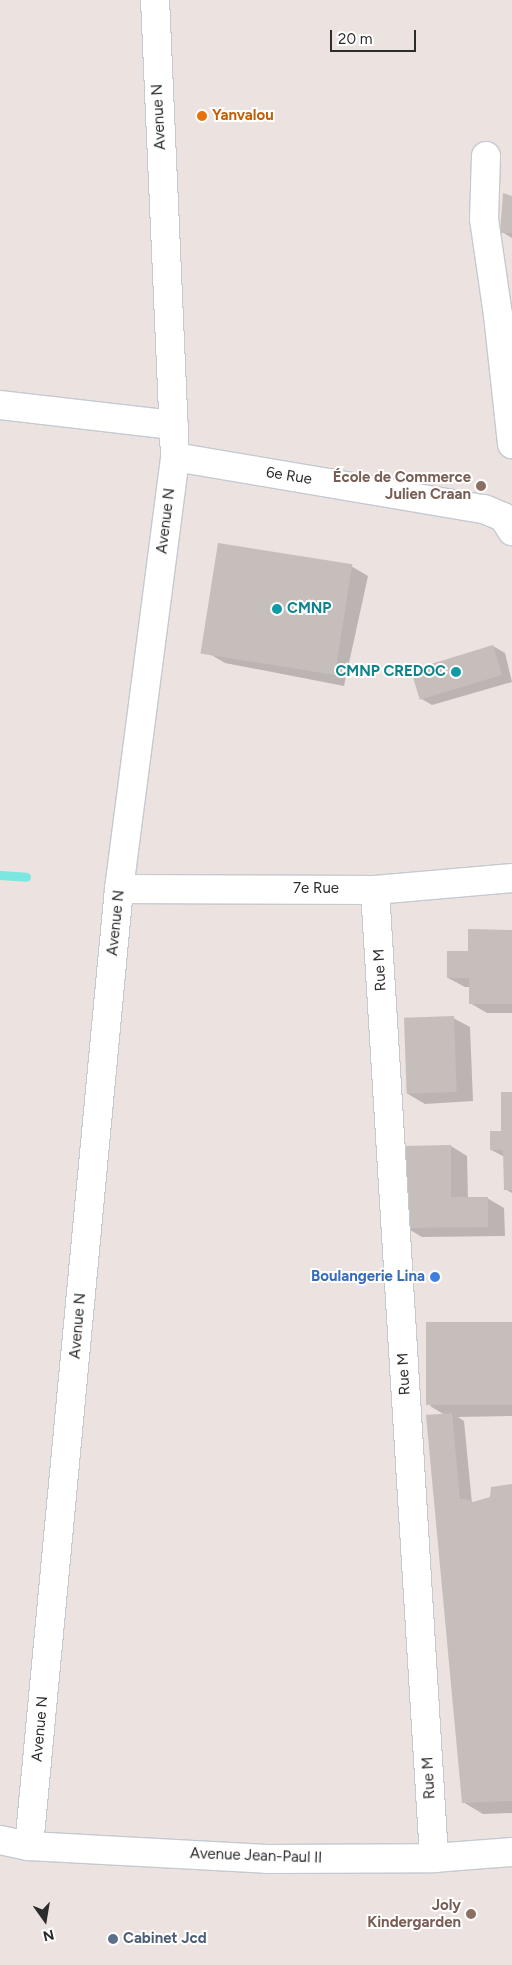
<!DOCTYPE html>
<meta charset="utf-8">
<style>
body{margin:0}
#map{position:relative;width:512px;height:1965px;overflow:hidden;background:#ece2df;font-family:Figtree,sans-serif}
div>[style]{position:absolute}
.shadow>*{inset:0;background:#0003}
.stream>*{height:9px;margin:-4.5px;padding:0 4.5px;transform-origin:4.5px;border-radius:4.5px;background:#7ae7e1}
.building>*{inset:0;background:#c5beba;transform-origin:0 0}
.roads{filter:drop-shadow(1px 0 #c3cad1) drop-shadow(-1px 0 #c3cad1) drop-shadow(0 1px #c3cad1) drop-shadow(0 -1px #c3cad1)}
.minor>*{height:28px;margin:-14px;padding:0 14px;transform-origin:14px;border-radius:14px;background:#fff}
.dots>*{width:14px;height:14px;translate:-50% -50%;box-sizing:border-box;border:2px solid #fff;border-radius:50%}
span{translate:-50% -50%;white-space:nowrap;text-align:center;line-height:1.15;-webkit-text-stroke:4px #fff;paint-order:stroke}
.food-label{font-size:15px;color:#c56008;font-weight:700}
.left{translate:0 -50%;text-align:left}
.street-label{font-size:15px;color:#2c2c2c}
.education-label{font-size:15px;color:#785e54;font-weight:700}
.right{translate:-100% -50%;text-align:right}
.culture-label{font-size:15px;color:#0d838f;font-weight:700}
.shop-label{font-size:15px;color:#366cbe;font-weight:700}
.service-label{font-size:15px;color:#4e5e75;font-weight:700}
.north{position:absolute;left:20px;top:1895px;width:50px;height:50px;-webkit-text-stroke:4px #fff;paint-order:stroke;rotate:167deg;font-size:14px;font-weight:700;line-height:20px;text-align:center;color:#2c2c2c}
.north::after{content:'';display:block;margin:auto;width:18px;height:22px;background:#2c2c2c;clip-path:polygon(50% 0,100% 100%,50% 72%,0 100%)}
.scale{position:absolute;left:330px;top:30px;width:86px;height:22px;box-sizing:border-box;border:2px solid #2c2c2c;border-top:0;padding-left:6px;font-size:15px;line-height:18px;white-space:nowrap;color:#2c2c2c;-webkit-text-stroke:4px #fff;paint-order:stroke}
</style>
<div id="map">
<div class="shadow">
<div style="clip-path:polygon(512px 198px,512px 238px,502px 232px)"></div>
<div style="clip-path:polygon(351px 566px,368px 576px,344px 686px,225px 663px,208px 653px)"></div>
<div style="clip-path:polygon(493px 646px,505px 653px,512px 682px,432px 705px,420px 698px)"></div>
<div style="clip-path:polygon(512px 931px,512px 1013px,487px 1013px,470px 1003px,470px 987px,465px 987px,448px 978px)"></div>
<div style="clip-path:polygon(453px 1018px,470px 1027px,473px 1101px,425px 1104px,408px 1094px)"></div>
<div style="clip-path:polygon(512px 1093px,512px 1193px,505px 1189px,505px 1157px,491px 1150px,502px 1132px)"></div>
<div style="clip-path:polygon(451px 1146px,467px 1156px,468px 1198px,487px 1198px,504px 1208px,505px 1236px,422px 1237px,405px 1227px)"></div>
<div style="clip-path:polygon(512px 1323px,512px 1416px,458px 1417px,464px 1421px,472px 1504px,491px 1498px,512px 1486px,512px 1813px,483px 1814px,463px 1802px,445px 1415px,430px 1406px)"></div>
</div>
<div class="stream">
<div style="left:0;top:875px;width:26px;rotate:4deg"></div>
</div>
<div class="building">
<div style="clip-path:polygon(503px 193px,512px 196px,512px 233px,500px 233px)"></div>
<div style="left:218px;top:543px;width:136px;height:112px;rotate:9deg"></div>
<div style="left:493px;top:645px;width:31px;height:86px;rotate:73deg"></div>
<div style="clip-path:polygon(468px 929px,512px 930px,512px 1004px,469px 1004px,469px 978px,447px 978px,447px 951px,468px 951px)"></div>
<div style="left:454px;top:1016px;width:76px;height:50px;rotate:88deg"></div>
<div style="clip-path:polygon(501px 1092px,512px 1092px,512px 1190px,504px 1190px,503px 1150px,490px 1150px,490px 1131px,501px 1131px)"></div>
<div style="clip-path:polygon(451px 1145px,451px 1197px,488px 1197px,488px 1227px,404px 1228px,404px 1146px)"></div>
<div style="left:512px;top:1322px;width:83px;height:86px;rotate:90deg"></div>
<div style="clip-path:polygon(452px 1413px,460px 1499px,466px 1499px,473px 1502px,490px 1497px,491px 1487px,512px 1484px,512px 1801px,462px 1803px,426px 1415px)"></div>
</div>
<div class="roads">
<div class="minor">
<div style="left:486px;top:156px;width:63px;rotate:91.8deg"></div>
<div style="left:484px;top:219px;width:97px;rotate:81.7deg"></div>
<div style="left:498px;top:315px;width:130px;rotate:83.8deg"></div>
<div style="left:0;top:405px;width:175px;rotate:6.6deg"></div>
<div style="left:175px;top:457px;width:313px;rotate:9.6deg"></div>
<div style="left:484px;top:509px;width:21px;rotate:23deg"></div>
<div style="left:503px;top:517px;width:17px;rotate:57deg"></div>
<div style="left:119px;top:889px;width:256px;rotate:0.2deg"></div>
<div style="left:375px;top:890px;width:138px;rotate:-5deg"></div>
<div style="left:375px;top:890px;width:970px;rotate:86.51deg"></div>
<div style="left:0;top:1840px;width:30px;rotate:12deg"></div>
<div style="left:29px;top:1846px;width:238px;rotate:3.1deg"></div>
<div style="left:267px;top:1859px;width:167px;rotate:-0.3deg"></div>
<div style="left:434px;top:1858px;width:78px;rotate:-4.4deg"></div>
<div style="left:29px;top:1846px;width:961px;rotate:-84.63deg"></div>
<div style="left:119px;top:889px;width:436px;rotate:-82.6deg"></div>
<div style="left:175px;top:457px;width:457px;rotate:-92.5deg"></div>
</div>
</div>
<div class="dots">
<div style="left:202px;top:116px;background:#e8710a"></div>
<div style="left:481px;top:486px;background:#8d6e63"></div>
<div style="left:277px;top:609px;background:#0f9aa8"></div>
<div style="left:456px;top:672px;background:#0f9aa8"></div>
<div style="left:435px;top:1277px;background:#3f7fe0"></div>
<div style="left:471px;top:1914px;background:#8d6e63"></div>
<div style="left:113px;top:1939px;background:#5c6f8a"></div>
</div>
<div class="food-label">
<span class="left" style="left:212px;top:116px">Yanvalou</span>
</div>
<div class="street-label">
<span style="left:159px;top:117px;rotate:-93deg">Avenue N</span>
<span style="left:289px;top:476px;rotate:9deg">6e Rue</span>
<span style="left:166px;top:521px;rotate:-83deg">Avenue N</span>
<span style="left:316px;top:889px">7e Rue</span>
<span style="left:116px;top:923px;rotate:-84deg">Avenue N</span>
<span style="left:380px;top:970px;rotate:-93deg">Rue M</span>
<span style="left:78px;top:1326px;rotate:-85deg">Avenue N</span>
<span style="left:404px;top:1374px;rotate:-93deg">Rue M</span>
<span style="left:40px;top:1729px;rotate:-85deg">Avenue N</span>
<span style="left:429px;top:1778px;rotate:-93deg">Rue M</span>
<span style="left:256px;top:1856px;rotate:2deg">Avenue Jean-Paul II</span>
</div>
<div class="education-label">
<span class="right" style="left:471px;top:486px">École de Commerce<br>Julien Craan</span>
<span class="right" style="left:461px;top:1914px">Joly<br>Kindergarden</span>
</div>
<div class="culture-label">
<span class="left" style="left:287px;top:609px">CMNP</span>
<span class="right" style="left:446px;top:672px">CMNP CREDOC</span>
</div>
<div class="shop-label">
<span class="right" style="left:425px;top:1277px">Boulangerie Lina</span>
</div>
<div class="service-label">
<span class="left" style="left:123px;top:1939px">Cabinet Jcd</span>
</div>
<div class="north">N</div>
<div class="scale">20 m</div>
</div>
